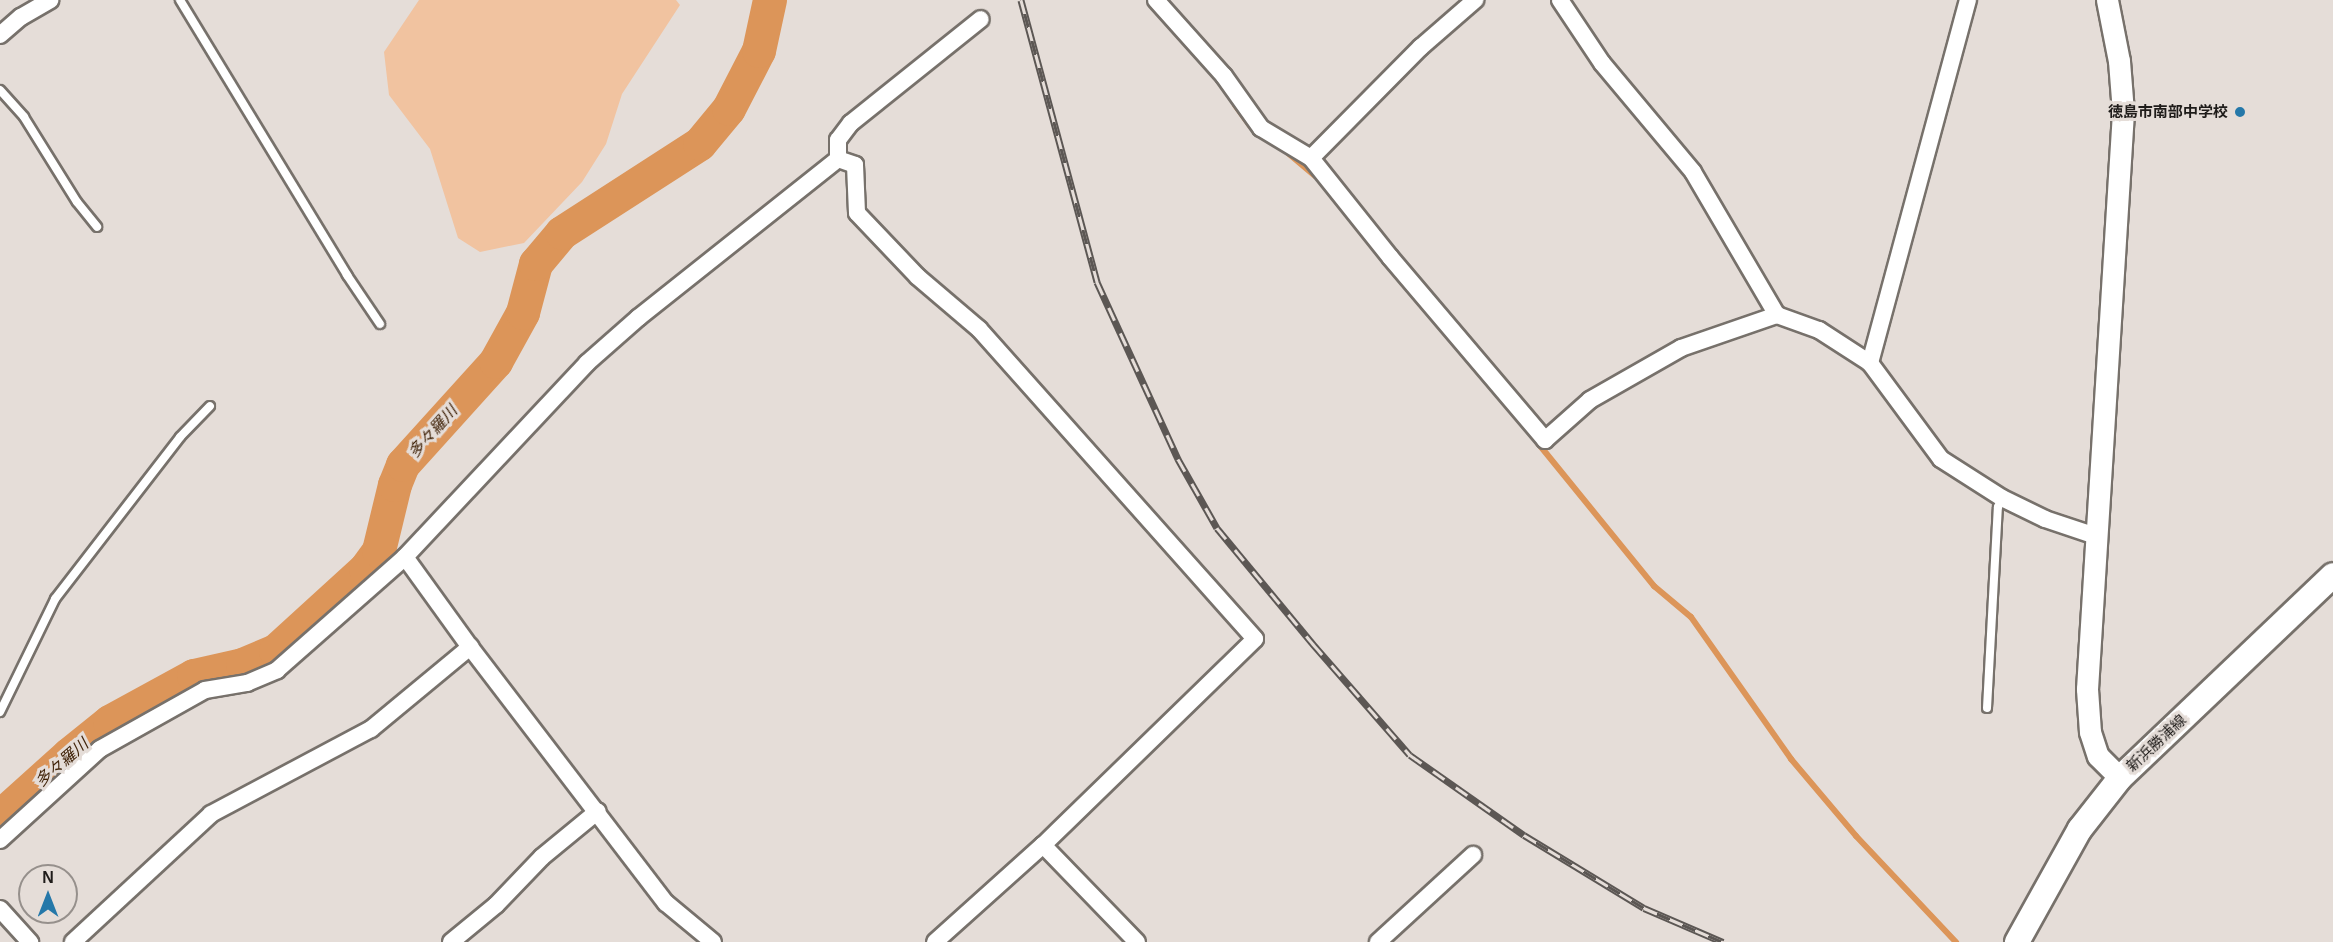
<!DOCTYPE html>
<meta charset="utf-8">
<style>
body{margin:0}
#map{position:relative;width:2333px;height:942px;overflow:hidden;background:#e5ddd8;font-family:Arial,"Noto Sans JP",sans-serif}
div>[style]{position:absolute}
.green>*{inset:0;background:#f1c3a0}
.stream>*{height:6px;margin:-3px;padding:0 3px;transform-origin:3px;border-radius:3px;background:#dc9559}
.river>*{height:34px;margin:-17px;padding:0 17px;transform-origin:17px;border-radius:17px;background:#dc9559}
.roads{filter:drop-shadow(2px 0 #77716b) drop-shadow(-2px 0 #77716b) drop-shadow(0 2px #77716b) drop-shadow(0 -2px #77716b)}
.service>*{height:8px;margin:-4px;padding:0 4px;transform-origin:4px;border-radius:4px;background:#fff}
.minor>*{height:16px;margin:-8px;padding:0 8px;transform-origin:8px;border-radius:8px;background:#fff}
.tertiary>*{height:21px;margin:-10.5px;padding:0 10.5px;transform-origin:10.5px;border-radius:10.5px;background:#fff}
.secondary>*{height:24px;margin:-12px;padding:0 12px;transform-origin:12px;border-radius:12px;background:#fff}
.rail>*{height:7px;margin-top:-3.5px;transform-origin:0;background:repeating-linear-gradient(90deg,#e5ddd8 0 14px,#5c5754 0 28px);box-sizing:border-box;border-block:2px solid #5c5754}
.dots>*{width:16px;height:16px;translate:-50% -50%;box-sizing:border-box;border:3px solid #e5ddd8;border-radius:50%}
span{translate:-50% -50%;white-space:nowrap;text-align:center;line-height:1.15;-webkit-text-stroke:6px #e5ddd8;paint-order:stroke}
.poi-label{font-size:15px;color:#1f1c1a;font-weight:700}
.right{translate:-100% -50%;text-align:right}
.street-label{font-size:15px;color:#1f1c1a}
.water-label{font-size:16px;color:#41240a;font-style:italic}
.north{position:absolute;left:18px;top:864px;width:60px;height:60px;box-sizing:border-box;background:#e5ddd8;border:2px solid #96908c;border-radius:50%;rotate:0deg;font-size:16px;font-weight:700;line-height:24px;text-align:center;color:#1f1c1a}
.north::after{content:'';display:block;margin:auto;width:21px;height:27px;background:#2578a9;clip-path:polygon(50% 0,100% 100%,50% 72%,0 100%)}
</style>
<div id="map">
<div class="green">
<div style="clip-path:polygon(419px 0,676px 0,680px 5px,622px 94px,606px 144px,582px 182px,524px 243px,480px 252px,458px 238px,430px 149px,389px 95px,384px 52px)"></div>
</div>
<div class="stream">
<div style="left:1235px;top:105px;width:26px;rotate:54deg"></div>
<div style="left:1289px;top:154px;width:34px;rotate:40deg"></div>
<div style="left:1537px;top:442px;width:186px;rotate:50.9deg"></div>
<div style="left:1654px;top:586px;width:48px;rotate:40deg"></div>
<div style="left:1691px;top:617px;width:174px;rotate:54.8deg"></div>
<div style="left:1791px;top:759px;width:101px;rotate:49.8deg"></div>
<div style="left:1856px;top:836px;width:146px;rotate:46.7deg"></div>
</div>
<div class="river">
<div style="left:0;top:817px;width:93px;rotate:-41.9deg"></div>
<div style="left:69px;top:755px;width:53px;rotate:-38.8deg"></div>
<div style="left:110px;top:722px;width:96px;rotate:-28.7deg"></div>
<div style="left:194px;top:676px;width:50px;rotate:-12.7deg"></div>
<div style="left:243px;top:665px;width:36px;rotate:-23deg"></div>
<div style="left:276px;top:651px;width:122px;rotate:-42.3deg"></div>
<div style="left:366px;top:569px;width:22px;rotate:-54deg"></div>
<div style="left:379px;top:551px;width:68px;rotate:-76.4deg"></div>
<div style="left:395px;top:485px;width:22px;rotate:-68deg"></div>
<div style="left:403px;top:465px;width:139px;rotate:-47.9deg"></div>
<div style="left:496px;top:362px;width:56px;rotate:-61.1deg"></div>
<div style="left:523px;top:313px;width:51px;rotate:-75.1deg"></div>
<div style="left:536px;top:264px;width:40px;rotate:-50deg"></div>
<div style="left:562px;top:233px;width:164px;rotate:-32.8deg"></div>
<div style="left:700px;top:144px;width:45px;rotate:-50.4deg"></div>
<div style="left:729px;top:109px;width:65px;rotate:-62.7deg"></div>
<div style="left:759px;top:51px;width:52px;rotate:-77.8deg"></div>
</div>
<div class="roads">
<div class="service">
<div style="left:180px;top:0;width:322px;rotate:58.7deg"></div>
<div style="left:347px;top:275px;width:59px;rotate:56deg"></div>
<div style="left:0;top:90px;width:36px;rotate:48deg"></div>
<div style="left:24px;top:117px;width:100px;rotate:58.1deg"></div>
<div style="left:77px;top:202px;width:32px;rotate:51deg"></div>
<div style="left:1987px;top:708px;width:201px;rotate:-86.9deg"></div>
<div style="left:1998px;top:507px;width:10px;rotate:-66deg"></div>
<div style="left:0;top:712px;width:126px;rotate:-64deg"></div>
<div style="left:55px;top:599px;width:205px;rotate:-52.3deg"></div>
<div style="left:180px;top:437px;width:43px;rotate:-45.9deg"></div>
</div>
<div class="minor">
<div style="left:1156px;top:0;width:102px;rotate:48.2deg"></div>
<div style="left:1224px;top:76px;width:64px;rotate:54.6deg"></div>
<div style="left:1261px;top:128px;width:58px;rotate:31deg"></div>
<div style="left:1311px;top:158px;width:127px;rotate:51.4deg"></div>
<div style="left:1390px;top:257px;width:240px;rotate:49.7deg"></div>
<div style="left:1545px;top:440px;width:60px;rotate:-41.6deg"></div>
<div style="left:1590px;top:400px;width:105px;rotate:-29.7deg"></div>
<div style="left:1681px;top:348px;width:102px;rotate:-19deg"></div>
<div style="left:1560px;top:0;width:76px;rotate:56.3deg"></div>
<div style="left:1602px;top:63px;width:142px;rotate:50.1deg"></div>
<div style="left:1693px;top:172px;width:166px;rotate:59.6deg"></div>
<div style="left:1777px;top:315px;width:45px;rotate:19.7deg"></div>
<div style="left:1819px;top:330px;width:61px;rotate:32.9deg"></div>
<div style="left:1870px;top:363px;width:119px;rotate:53.5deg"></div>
<div style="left:1941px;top:459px;width:72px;rotate:32.6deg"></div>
<div style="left:2002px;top:498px;width:48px;rotate:26deg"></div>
<div style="left:2045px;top:519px;width:54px;rotate:18.4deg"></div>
<div style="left:0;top:35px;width:28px;rotate:-41deg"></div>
<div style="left:21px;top:17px;width:34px;rotate:-30deg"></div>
<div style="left:1311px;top:158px;width:156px;rotate:-45.3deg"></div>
<div style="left:1421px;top:47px;width:72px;rotate:-41deg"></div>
<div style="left:838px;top:159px;width:18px;rotate:19deg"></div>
<div style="left:855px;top:165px;width:48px;rotate:87.6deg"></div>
<div style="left:857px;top:213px;width:88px;rotate:46.4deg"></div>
<div style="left:918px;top:277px;width:80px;rotate:40.4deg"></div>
<div style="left:979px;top:329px;width:415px;rotate:48.3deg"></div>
<div style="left:1255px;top:639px;width:296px;rotate:135.8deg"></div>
<div style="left:1043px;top:845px;width:145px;rotate:138.1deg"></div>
<div style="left:1870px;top:363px;width:376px;rotate:-74.9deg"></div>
<div style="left:405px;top:557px;width:111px;rotate:54.2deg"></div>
<div style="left:470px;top:647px;width:322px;rotate:52.6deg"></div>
<div style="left:666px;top:903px;width:61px;rotate:39.7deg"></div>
<div style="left:0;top:840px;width:135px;rotate:-42.3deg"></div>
<div style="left:100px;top:749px;width:120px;rotate:-29.3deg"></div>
<div style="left:205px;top:690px;width:43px;rotate:-9.5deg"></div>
<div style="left:247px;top:683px;width:33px;rotate:-23deg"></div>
<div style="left:277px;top:670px;width:171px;rotate:-41.4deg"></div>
<div style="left:405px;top:557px;width:266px;rotate:-46.8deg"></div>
<div style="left:587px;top:363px;width:68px;rotate:-41.4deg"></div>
<div style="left:638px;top:318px;width:256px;rotate:-38.5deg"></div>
<div style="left:838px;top:159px;width:19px;rotate:-90deg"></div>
<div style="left:838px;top:140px;width:21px;rotate:-53deg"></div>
<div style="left:851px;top:123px;width:166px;rotate:-38.7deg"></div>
<div style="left:1043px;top:845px;width:135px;rotate:45.9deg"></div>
<div style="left:0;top:909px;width:45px;rotate:47.7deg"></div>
<div style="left:73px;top:942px;width:188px;rotate:-42.8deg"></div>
<div style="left:211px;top:814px;width:181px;rotate:-28deg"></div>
<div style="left:371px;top:729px;width:129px;rotate:-39.6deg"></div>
<div style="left:451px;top:942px;width:58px;rotate:-39.4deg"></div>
<div style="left:496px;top:905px;width:66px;rotate:-46.2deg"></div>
<div style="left:542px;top:857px;width:72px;rotate:-39.4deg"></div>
<div style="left:1378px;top:942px;width:129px;rotate:-42.5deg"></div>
</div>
<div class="tertiary">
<div style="left:2107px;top:0;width:62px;rotate:78.9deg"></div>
<div style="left:2119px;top:61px;width:51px;rotate:85.5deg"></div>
<div style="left:2123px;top:112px;width:578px;rotate:93.57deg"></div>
<div style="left:2087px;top:689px;width:43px;rotate:86deg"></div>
<div style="left:2090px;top:732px;width:25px;rotate:72deg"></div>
<div style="left:2098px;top:756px;width:31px;rotate:45deg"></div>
</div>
<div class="secondary">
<div style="left:2017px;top:942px;width:129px;rotate:-60.9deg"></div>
<div style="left:2080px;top:829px;width:65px;rotate:-51.9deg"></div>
<div style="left:2120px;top:778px;width:294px;rotate:-43.6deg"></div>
</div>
</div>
<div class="rail">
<div style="left:1021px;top:0;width:292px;rotate:74.9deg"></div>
<div style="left:1097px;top:282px;width:195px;rotate:65.4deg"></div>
<div style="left:1178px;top:459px;width:79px;rotate:60.5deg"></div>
<div style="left:1217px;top:528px;width:151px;rotate:50.4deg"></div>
<div style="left:1313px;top:644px;width:147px;rotate:48.9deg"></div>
<div style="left:1410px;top:755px;width:139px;rotate:35.1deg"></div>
<div style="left:1524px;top:835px;width:140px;rotate:31.3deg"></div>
<div style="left:1644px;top:908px;width:86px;rotate:23.3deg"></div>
</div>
<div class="dots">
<div style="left:2240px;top:112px;background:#2578a9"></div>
</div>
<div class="poi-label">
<span class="right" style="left:2228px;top:112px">徳島市南部中学校</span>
</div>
<div class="street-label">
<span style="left:2156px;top:743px;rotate:-43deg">新浜勝浦線</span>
</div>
<div class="water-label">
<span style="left:433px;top:432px;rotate:-48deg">多々羅川</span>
<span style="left:62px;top:763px;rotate:-41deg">多々羅川</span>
</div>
<div class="north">N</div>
</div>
